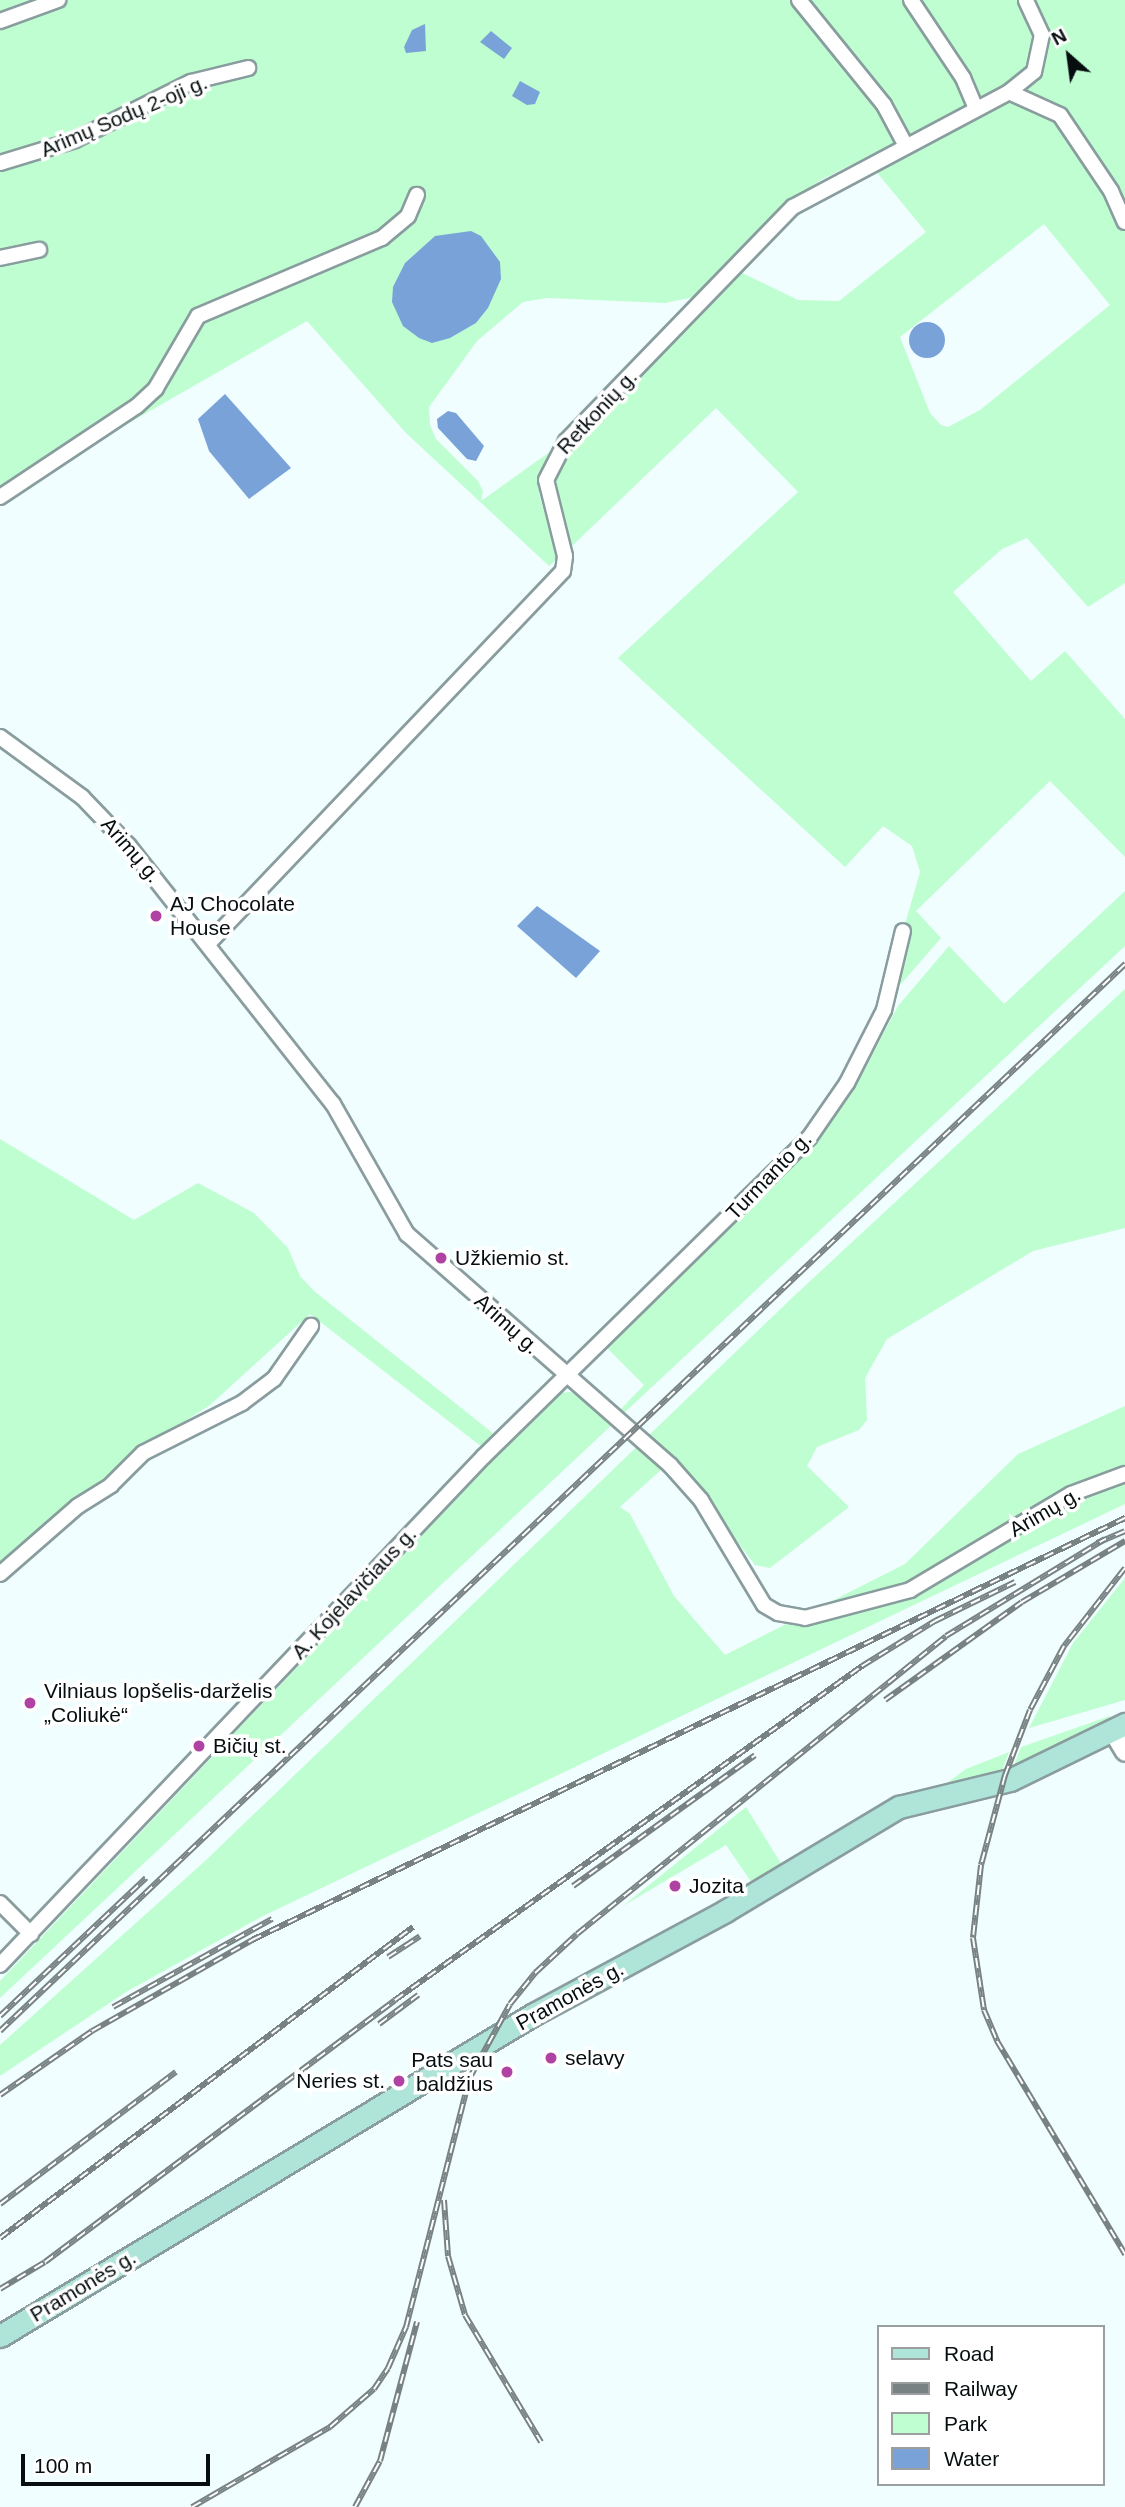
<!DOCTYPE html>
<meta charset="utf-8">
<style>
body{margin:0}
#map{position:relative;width:1125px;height:2507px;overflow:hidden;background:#f1feff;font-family:Arial,sans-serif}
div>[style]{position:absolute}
.green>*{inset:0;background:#befed0}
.water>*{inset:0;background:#79a2d8}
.round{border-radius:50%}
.roads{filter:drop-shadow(2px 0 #899d9f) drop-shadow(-2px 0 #899d9f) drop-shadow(0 2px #899d9f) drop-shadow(0 -2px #899d9f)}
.minor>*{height:14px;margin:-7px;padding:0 7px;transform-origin:7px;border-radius:7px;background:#fff}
.secondary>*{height:19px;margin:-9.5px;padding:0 9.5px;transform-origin:9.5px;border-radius:9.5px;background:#fff}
.primary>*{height:21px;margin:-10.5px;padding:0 10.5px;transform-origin:10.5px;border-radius:10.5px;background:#afe4d9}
.rail>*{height:6px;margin-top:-3px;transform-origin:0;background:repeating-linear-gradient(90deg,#fff 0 10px,#788283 0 20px);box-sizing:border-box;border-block:2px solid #788283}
.dots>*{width:19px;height:19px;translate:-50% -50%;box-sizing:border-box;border:4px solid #fff;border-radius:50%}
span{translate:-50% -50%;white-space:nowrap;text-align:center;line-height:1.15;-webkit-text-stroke:7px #fff;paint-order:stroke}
.street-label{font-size:21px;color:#070e0f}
.poi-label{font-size:21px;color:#070e0f}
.left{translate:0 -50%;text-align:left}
.right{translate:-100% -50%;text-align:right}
.legend{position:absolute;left:877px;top:2325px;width:228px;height:161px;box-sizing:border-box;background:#fff;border:2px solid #9c9f9f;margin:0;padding:9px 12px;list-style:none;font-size:21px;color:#070e0f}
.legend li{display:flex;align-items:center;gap:14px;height:35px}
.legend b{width:35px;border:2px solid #9c9f9f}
.north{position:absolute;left:1034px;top:21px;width:70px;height:70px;-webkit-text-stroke:5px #fff;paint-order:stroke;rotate:332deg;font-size:19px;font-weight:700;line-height:28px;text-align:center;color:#070e0f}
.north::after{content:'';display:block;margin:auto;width:24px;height:32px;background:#070e0f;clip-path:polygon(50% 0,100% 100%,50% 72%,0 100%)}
.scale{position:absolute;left:21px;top:2454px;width:189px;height:32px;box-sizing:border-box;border:4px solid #070e0f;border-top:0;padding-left:9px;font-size:21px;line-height:24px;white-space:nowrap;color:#070e0f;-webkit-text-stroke:5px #fff;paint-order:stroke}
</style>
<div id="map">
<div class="green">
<div style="clip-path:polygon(evenodd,0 0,1019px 0,1036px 40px,1028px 69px,1012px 83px,819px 181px,762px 226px,699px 296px,665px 303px,547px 298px,523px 302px,477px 341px,429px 407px,430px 425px,436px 439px,478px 481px,483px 491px,481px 501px,551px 451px,539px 477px,539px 493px,555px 552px,556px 560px,549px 566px,406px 433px,307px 321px,87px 447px,0 490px,0 0,435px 236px,488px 308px,476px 323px,450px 338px,405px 263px,435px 236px)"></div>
<div style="clip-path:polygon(evenodd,1033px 0,1125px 0,1125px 583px,1088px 607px,1027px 538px,1002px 549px,953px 592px,1031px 681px,1065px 651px,1125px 719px,1125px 857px,1050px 781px,916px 911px,941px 938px,901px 984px,897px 983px,903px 931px,920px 872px,912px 846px,883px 826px,845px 867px,618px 658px,798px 492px,716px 408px,572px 546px,551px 486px,565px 453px,738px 271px,798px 300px,839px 301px,926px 232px,874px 169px,1011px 97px,1043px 73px,1049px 38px,1033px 0,1044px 224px,1110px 305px,980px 410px,948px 427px,941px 425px,930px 413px,900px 337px,1044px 224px)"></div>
<div style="clip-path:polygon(1125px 891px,1125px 946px,624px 1413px,621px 1409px,644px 1385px,607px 1348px,817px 1136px,863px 1072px,898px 1006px,949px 946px,1004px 1004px)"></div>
<div style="clip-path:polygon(1125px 989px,1125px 1228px,1033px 1251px,887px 1339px,865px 1378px,867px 1420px,859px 1430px,817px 1447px,807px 1466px,849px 1507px,770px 1568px,755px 1565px,674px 1458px,620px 1507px,630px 1514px,674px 1596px,725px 1655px,905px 1564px,1018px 1454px,1125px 1406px,1125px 1504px,261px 1917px,126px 1992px,0 2076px,0 2045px,205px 1861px,794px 1296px)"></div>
<div style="clip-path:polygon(0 1139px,134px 1220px,198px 1183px,254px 1213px,288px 1248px,300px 1276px,314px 1291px,494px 1434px,482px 1447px,310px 1314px,210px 1405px,134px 1454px,0 1569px)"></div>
<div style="clip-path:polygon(571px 1392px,615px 1422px,0 1998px,0 1981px,549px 1401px,560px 1393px)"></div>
<div style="clip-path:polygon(1125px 1578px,1125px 1700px,1029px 1728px,1073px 1643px)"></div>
<div style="clip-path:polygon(1110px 1716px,1114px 1722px,1011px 1773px,1021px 1747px)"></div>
<div style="clip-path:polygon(1009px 1752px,1000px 1776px,943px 1786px,966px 1769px)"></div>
<div style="clip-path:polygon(746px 1807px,785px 1870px,754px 1886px,726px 1845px,623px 1906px)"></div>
</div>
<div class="water">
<div style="clip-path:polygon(425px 24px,426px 51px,406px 53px,404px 47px,412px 30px)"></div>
<div style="clip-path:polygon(491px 31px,512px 48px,504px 59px,480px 42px)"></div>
<div style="clip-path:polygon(520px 81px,540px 92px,535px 104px,527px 105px,512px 96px)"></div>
<div style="clip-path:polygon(471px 231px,481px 236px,500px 262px,501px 279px,488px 308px,476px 323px,450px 338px,432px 343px,419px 338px,403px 326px,392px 302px,393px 287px,405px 263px,435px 236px)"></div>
<div class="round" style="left:909px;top:322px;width:36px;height:36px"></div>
<div style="clip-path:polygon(225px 394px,291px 468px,249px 499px,209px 451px,198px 419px)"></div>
<div style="clip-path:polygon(448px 411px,456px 413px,484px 446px,476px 461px,467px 459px,438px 428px,437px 419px)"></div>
<div style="clip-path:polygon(537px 906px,600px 951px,576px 978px,517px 926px)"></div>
</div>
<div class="roads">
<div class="minor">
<div style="left:799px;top:0;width:135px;rotate:51deg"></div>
<div style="left:884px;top:105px;width:47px;rotate:61.8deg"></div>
<div style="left:911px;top:0;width:94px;rotate:56.3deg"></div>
<div style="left:963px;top:78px;width:33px;rotate:67deg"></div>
<div style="left:0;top:21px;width:62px;rotate:-19.9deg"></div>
<div style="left:1009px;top:92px;width:56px;rotate:24.3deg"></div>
<div style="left:1060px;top:115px;width:92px;rotate:56.1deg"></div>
<div style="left:1111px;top:191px;width:34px;rotate:66deg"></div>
<div style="left:0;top:163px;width:78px;rotate:-17deg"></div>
<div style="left:75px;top:140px;width:130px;rotate:-26.6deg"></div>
<div style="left:191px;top:82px;width:59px;rotate:-13.8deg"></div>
<div style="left:0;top:258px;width:40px;rotate:-12deg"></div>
<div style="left:0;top:497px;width:164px;rotate:-33.6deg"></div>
<div style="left:137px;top:406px;width:26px;rotate:-43deg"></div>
<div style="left:156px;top:388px;width:83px;rotate:-59.7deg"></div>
<div style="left:198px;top:316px;width:200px;rotate:-23deg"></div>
<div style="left:382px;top:238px;width:34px;rotate:-40deg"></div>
<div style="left:408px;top:216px;width:23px;rotate:-67deg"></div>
<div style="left:0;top:737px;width:102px;rotate:36.2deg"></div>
<div style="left:82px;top:797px;width:68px;rotate:46.2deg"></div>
<div style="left:129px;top:846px;width:329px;rotate:51.7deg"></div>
<div style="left:333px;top:1104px;width:150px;rotate:60.4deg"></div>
<div style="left:407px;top:1234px;width:350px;rotate:41.3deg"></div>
<div style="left:670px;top:1465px;width:47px;rotate:48.5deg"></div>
<div style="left:701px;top:1500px;width:122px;rotate:59deg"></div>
<div style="left:764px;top:1605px;width:16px;rotate:30deg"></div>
<div style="left:778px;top:1613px;width:27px;rotate:10deg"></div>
<div style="left:805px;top:1618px;width:109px;rotate:-14.9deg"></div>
<div style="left:910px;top:1590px;width:187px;rotate:-30.8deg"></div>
<div style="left:1071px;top:1494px;width:58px;rotate:-20.3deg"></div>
<div style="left:208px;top:944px;width:515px;rotate:-46.42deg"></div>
<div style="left:563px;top:571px;width:15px;rotate:-82deg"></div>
<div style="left:565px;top:556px;width:78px;rotate:-104deg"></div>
<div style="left:546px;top:480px;width:44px;rotate:-62.9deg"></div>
<div style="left:566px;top:441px;width:326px;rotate:-45.9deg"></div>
<div style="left:793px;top:207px;width:245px;rotate:-28deg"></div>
<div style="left:1009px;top:92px;width:32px;rotate:-39deg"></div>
<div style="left:1034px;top:72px;width:38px;rotate:-78deg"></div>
<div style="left:1042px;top:35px;width:38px;rotate:-115deg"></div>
<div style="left:0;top:1574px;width:103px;rotate:-41.1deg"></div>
<div style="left:78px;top:1506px;width:39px;rotate:-32deg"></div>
<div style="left:111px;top:1485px;width:45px;rotate:-45deg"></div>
<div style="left:143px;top:1453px;width:111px;rotate:-26.8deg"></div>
<div style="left:242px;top:1403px;width:40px;rotate:-37deg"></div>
<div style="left:274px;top:1379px;width:65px;rotate:-55.1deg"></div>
<div style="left:0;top:1903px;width:44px;rotate:45deg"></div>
<div style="left:0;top:1965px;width:702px;rotate:-46.44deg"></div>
<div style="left:484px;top:1456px;width:455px;rotate:-44.4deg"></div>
<div style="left:809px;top:1138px;width:67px;rotate:-55.4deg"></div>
<div style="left:847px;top:1083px;width:82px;rotate:-63.1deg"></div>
<div style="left:884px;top:1010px;width:81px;rotate:-76.5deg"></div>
</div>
<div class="secondary">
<div style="left:1113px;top:1731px;width:23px;rotate:59deg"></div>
</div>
<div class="primary">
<div style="left:0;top:2336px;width:624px;rotate:-31.09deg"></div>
<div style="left:534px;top:2014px;width:217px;rotate:-28.3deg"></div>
<div style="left:725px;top:1911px;width:203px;rotate:-30.9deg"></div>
<div style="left:899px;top:1807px;width:114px;rotate:-13.7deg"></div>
<div style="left:1010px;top:1780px;width:128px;rotate:-26deg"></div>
</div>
</div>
<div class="rail">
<div style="left:1097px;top:1543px;width:30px;rotate:-23deg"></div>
<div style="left:1125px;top:1568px;width:99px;rotate:128deg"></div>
<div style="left:1064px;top:1646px;width:72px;rotate:118deg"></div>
<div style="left:1030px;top:1710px;width:70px;rotate:111deg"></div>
<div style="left:1005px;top:1775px;width:93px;rotate:104.9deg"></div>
<div style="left:981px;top:1865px;width:73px;rotate:96.3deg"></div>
<div style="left:973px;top:1938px;width:73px;rotate:81.3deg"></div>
<div style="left:984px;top:2010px;width:34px;rotate:67deg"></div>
<div style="left:997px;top:2041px;width:249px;rotate:59deg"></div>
<div style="left:885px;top:1700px;width:168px;rotate:-35.6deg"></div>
<div style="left:1022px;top:1602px;width:120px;rotate:-30.6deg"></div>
<div style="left:573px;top:1886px;width:224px;rotate:-35.7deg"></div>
<div style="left:388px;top:1957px;width:38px;rotate:-33deg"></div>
<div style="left:113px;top:2007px;width:182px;rotate:-29deg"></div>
<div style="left:0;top:2016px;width:201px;rotate:-43.4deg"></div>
<div style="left:379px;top:2024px;width:49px;rotate:-36.6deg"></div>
<div style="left:0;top:2031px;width:1551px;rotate:-43.48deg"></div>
<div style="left:0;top:2095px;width:112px;rotate:-34.8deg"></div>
<div style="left:92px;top:2031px;width:184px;rotate:-29.6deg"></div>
<div style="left:252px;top:1940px;width:970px;rotate:-25.8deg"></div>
<div style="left:444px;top:2200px;width:56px;rotate:85.9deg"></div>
<div style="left:448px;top:2256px;width:61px;rotate:73.9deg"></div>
<div style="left:465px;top:2315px;width:148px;rotate:59.1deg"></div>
<div style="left:0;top:2204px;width:220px;rotate:-36.9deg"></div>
<div style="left:0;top:2238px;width:517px;rotate:-36.98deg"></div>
<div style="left:0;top:2289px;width:52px;rotate:-31deg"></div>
<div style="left:45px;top:2262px;width:437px;rotate:-36.8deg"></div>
<div style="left:395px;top:2000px;width:574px;rotate:-35.57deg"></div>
<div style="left:862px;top:1666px;width:86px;rotate:-31.7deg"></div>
<div style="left:935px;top:1621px;width:89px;rotate:-26deg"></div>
<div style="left:192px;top:2507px;width:160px;rotate:-30.1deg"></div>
<div style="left:330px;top:2427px;width:58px;rotate:-40.8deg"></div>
<div style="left:374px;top:2389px;width:25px;rotate:-56deg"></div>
<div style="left:388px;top:2368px;width:45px;rotate:-66.3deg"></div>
<div style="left:406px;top:2327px;width:256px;rotate:-75.7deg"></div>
<div style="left:469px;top:2079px;width:85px;rotate:-61.3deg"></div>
<div style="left:510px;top:2004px;width:40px;rotate:-51deg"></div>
<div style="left:535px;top:1973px;width:57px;rotate:-42.9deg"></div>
<div style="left:577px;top:1934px;width:474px;rotate:-38.9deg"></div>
<div style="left:946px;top:1636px;width:186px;rotate:-31.4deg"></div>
<div style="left:355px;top:2507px;width:52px;rotate:-61.5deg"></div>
<div style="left:380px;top:2461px;width:144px;rotate:-75.1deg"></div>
</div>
<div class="dots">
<div style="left:156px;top:916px;background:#af42a2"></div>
<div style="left:441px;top:1258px;background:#af42a2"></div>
<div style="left:30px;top:1703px;background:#af42a2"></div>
<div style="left:199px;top:1746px;background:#af42a2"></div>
<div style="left:675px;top:1886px;background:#af42a2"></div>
<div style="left:551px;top:2058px;background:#af42a2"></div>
<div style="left:507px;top:2072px;background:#af42a2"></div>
<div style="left:399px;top:2081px;background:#af42a2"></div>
</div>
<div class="street-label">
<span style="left:124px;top:116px;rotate:-23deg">Arimų Sodų 2-oji g.</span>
<span style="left:597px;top:412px;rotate:-47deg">Retkonių g.</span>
<span style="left:131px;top:850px;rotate:49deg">Arimų g.</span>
<span style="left:769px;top:1176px;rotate:-46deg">Turmanto g.</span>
<span style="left:507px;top:1324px;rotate:42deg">Arimų g.</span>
<span style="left:1045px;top:1512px;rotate:-30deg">Arimų g.</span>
<span style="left:354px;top:1593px;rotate:-47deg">A. Kojelavičiaus g.</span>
<span style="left:570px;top:1996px;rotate:-29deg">Pramonės g.</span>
<span style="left:83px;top:2286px;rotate:-31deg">Pramonės g.</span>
</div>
<div class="poi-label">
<span class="left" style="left:170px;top:916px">AJ Chocolate<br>House</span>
<span class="left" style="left:455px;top:1258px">Užkiemio st.</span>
<span class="left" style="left:44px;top:1703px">Vilniaus lopšelis-darželis<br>„Coliukė“</span>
<span class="left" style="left:213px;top:1746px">Bičių st.</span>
<span class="left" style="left:689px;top:1886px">Jozita</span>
<span class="left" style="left:565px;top:2058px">selavy</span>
<span class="right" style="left:493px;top:2072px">Pats sau<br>baldžius</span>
<span class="right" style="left:385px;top:2081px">Neries st.</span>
</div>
<ul class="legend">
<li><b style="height:9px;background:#afe4d9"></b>Road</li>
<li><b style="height:9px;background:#788283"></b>Railway</li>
<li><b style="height:19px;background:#befed0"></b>Park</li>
<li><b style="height:19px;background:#79a2d8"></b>Water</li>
</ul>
<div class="north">N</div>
<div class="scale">100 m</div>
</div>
